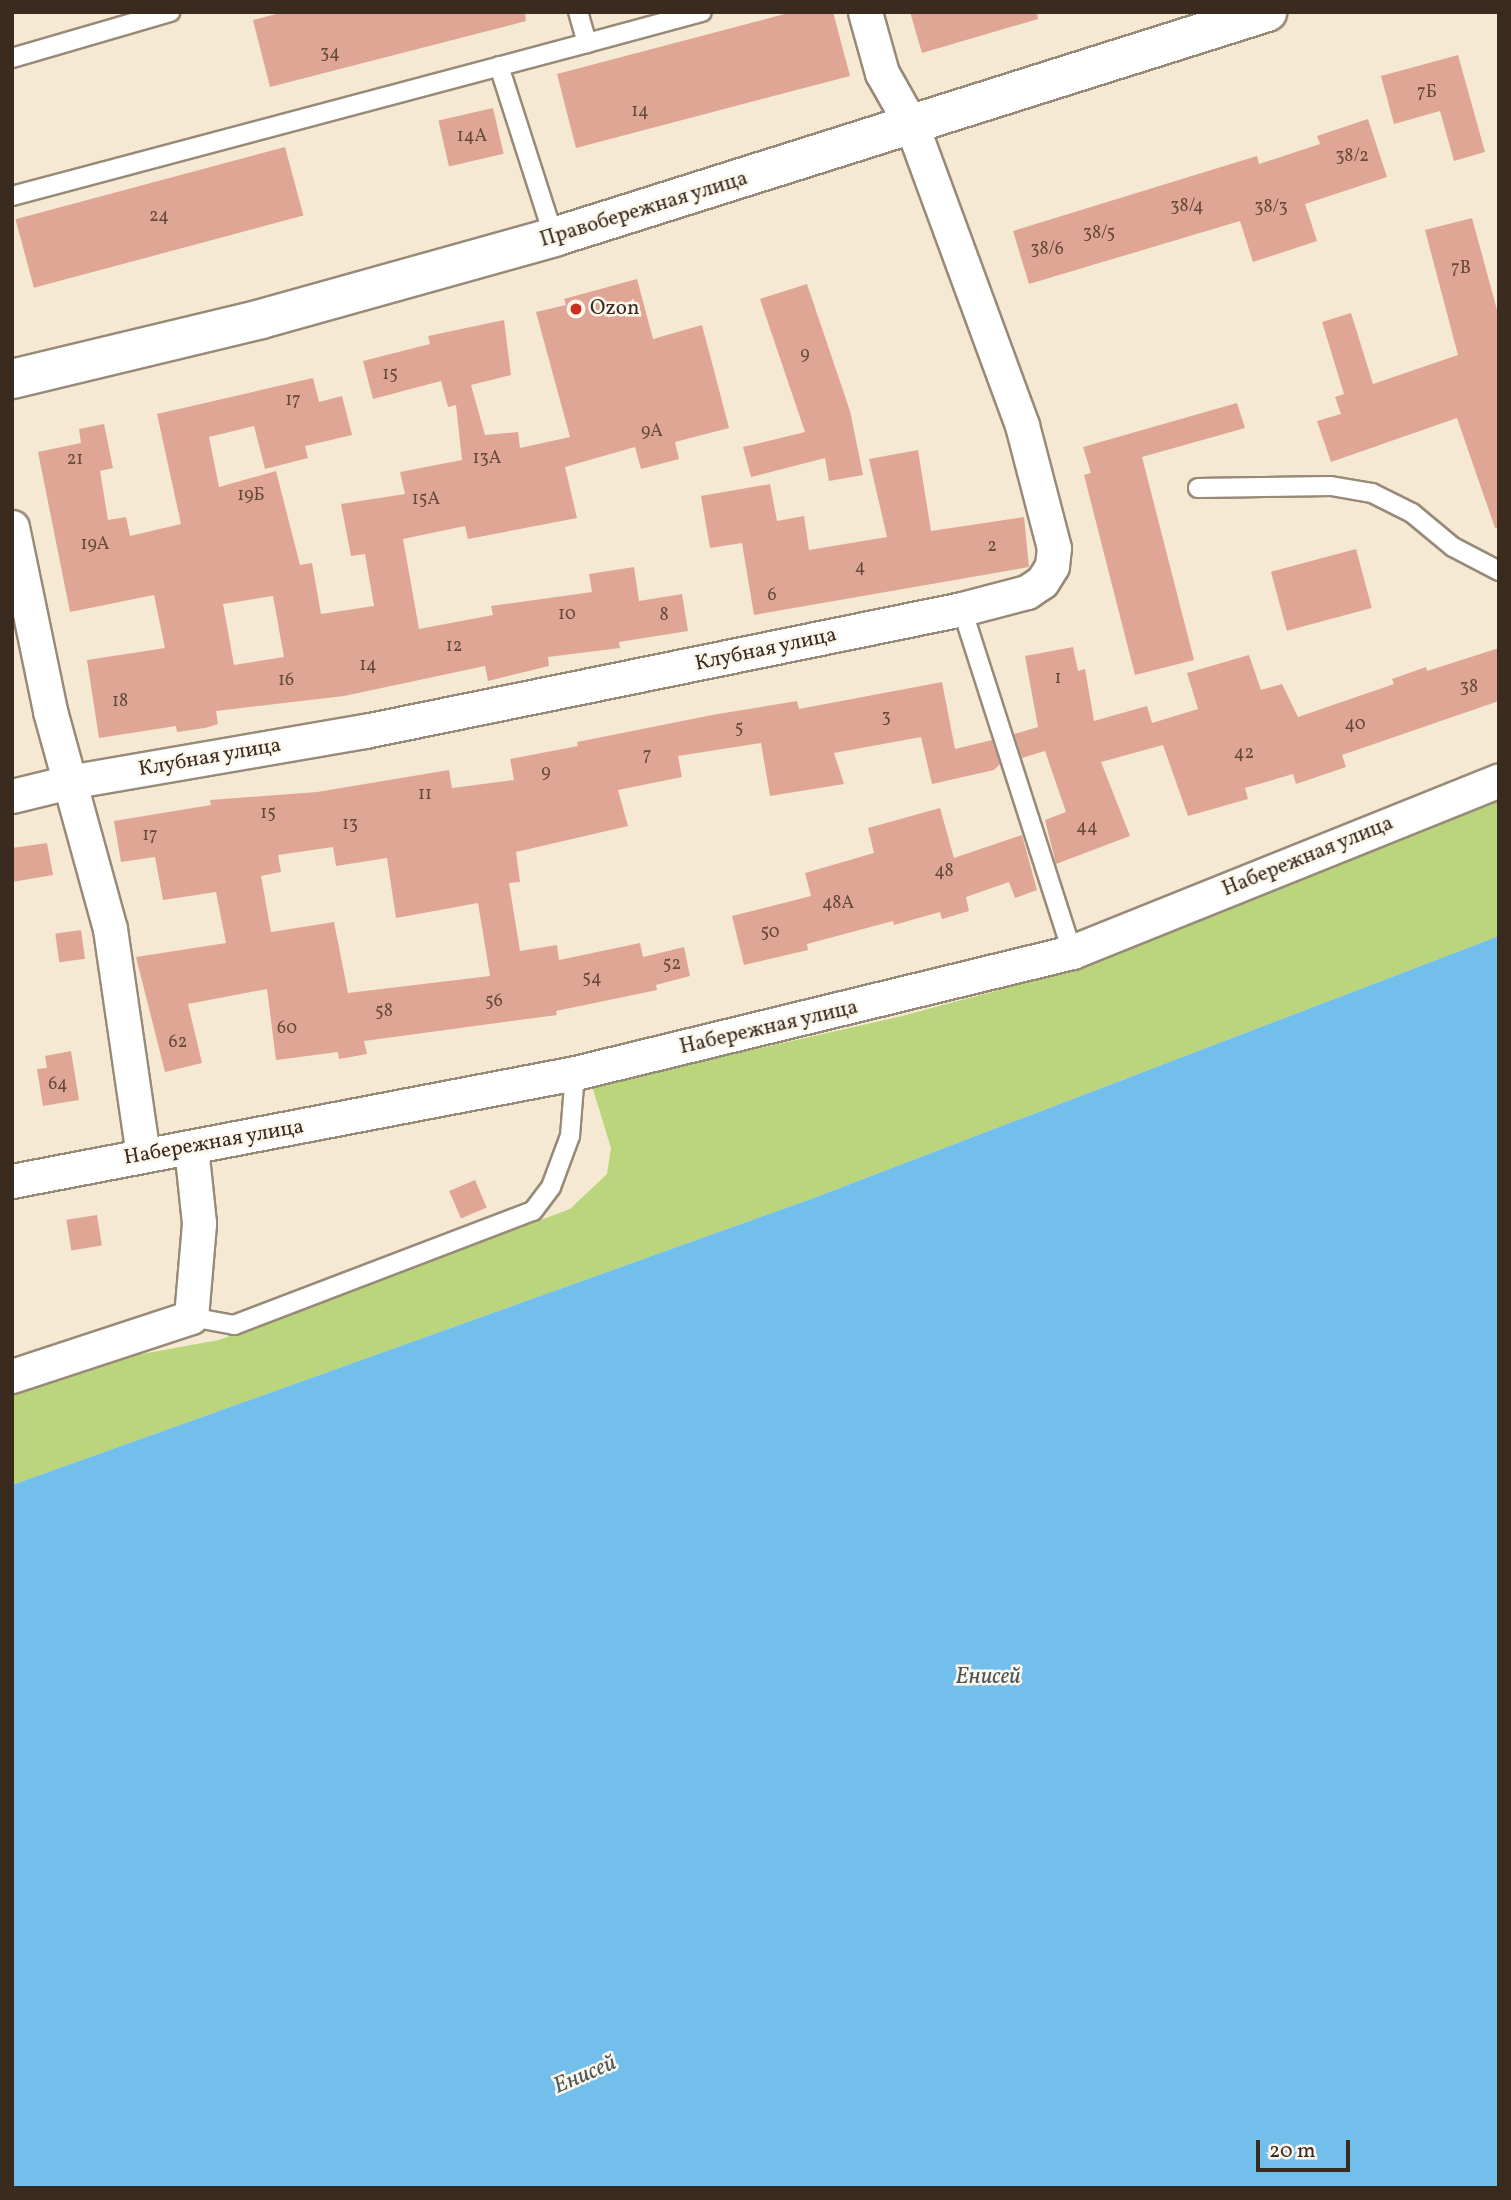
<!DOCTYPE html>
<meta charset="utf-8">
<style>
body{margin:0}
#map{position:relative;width:1511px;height:2200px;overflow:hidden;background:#f6e9d3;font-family:Vollkorn,serif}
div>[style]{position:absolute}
.green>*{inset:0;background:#bad57b}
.water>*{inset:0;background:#73bfec}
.building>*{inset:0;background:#e0a695;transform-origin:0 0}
.roads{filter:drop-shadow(2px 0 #988a78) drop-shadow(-2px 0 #988a78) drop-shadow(0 2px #988a78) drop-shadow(0 -2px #988a78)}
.service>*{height:18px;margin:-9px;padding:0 9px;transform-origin:9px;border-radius:9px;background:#fff}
.minor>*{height:33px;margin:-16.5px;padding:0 16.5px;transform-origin:16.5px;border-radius:16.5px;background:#fff}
.tertiary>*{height:38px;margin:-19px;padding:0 19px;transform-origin:19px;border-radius:19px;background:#fff}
.dots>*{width:19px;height:19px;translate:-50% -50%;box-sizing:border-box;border:4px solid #fbf7ec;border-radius:50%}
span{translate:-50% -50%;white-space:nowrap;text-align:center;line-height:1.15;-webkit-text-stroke:5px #fbf7ec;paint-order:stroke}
.number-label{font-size:18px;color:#64493c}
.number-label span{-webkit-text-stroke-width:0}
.street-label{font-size:21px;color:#3b2a1e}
.poi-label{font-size:21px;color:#3b2a1e}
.left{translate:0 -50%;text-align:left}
.water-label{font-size:23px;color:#4c575c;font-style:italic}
.frame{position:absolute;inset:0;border:14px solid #3b2a1e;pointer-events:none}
.scale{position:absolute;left:1256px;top:2140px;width:94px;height:32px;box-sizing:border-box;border:4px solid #3b2a1e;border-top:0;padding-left:9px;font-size:21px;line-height:24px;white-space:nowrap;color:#3b2a1e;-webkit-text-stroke:5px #fbf7ec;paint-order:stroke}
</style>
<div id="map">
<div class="green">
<div style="clip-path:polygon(1499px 800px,1499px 936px,811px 1199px,12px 1485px,12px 1395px,114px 1359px,219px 1340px,570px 1209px,607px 1174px,611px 1148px,592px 1086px,898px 1017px,1063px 973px)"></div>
</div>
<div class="water">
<div style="clip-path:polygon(1499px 936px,1499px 2188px,12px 2188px,12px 1485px,811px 1199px)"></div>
</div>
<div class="building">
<div style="clip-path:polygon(284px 12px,525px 12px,526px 21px,270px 87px,253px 20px)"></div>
<div style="clip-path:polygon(792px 12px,833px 12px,850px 76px,576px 148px,557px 74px)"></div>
<div style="clip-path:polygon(910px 12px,1037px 12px,1038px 19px,922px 53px)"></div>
<div style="clip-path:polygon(1458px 55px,1485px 152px,1454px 161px,1440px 111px,1394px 124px,1381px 76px)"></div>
<div style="left:493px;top:108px;width:47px;height:56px;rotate:77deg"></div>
<div style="clip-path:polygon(1368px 119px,1387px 177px,1305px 204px,1317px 241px,1253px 262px,1240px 221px,1029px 284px,1013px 231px,1257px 156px,1259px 164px,1320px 144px,1317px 136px)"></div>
<div style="left:285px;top:147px;width:71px;height:279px;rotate:75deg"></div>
<div style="clip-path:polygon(1472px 218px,1499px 317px,1499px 527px,1495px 528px,1457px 418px,1331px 462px,1317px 421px,1341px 414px,1335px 397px,1344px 394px,1322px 322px,1351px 313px,1373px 384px,1458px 355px,1425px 230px)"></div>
<div style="clip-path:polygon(evenodd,637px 279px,653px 339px,702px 325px,729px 428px,675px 442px,679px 459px,641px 469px,635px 447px,565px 467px,577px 518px,468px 539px,465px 526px,403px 539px,419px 629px,493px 615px,491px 606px,592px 592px,589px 574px,634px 567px,639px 601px,682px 594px,688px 631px,619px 642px,620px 648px,548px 657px,549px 666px,488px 681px,485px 666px,344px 696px,216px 711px,218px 724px,205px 728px,177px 732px,176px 726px,99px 738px,87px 660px,165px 648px,154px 595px,70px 612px,38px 452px,81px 443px,79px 429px,104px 424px,113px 468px,100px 471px,108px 520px,126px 517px,130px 536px,181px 524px,157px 414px,313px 378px,319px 402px,342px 396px,352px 435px,305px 446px,308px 458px,265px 469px,254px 426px,209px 437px,219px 487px,276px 471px,300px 565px,312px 563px,321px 614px,374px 606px,365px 554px,351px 556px,341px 504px,405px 494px,400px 472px,462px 460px,456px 405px,448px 407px,441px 381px,373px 399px,363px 361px,430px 344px,428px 336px,504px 320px,511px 375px,471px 385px,485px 435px,518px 432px,520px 448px,570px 437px,536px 312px,566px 305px,564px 299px,637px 279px,273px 596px,284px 657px,234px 665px,223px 604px,273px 596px)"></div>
<div style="clip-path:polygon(807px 284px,850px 411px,863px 475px,829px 481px,825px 458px,751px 477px,743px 447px,805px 432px,760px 299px)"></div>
<div style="clip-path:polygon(1237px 403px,1245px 428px,1142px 457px,1194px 660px,1135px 675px,1084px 475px,1091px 473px,1083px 447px)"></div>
<div style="clip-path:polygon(918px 450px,931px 531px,1024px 517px,1029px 567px,754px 615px,742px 543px,710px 548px,701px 496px,770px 484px,777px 521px,804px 516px,809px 550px,887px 537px,869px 459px)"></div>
<div style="left:1356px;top:549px;width:61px;height:88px;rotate:75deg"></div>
<div style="clip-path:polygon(1073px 647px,1078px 671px,1085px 669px,1094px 721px,1147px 706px,1152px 723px,1198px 709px,1187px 673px,1249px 655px,1261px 690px,1282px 684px,1298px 717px,1394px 684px,1392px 679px,1426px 667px,1427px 671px,1499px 648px,1499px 701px,1342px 755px,1346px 767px,1296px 784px,1293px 774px,1245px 788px,1248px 799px,1188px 816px,1163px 745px,1101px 762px,1130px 836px,1056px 864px,1045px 820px,1066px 812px,1045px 751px,1022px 758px,1014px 734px,1038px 727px,1025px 656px)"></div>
<div style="clip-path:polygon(evenodd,942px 682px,955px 749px,992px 740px,1000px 764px,994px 770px,932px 784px,921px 737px,834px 753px,844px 784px,770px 796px,761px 743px,678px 756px,682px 777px,618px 790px,628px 826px,516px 852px,520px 882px,509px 883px,520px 951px,557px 945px,559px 960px,640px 943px,643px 957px,684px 947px,690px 976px,656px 985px,657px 990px,556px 1011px,557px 1015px,364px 1041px,367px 1054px,339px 1059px,338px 1052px,276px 1060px,267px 989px,188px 1004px,202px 1063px,165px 1072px,136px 957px,226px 943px,216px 892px,163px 900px,155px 857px,121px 862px,114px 821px,211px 805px,210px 800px,317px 792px,449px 770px,452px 788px,514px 780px,510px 759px,578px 746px,577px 742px,712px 715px,797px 701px,799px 709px,942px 682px,333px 847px,336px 866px,387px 858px,396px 918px,478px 903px,490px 976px,348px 993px,334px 922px,271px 932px,261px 876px,281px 872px,278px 855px,333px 847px)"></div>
<div style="clip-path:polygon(940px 808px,954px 858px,1022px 835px,1037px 890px,1015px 898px,1009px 882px,966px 897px,969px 911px,942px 919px,940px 912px,894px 925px,893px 921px,807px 944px,808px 950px,744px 965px,732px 916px,811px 896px,805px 873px,874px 853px,868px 828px)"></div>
<div style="clip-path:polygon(47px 843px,53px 875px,12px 882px,12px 848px)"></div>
<div style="left:81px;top:930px;width:29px;height:26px;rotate:82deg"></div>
<div style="clip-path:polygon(71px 1051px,79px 1100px,43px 1106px,37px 1069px,47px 1068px,45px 1056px)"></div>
<div style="left:475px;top:1180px;width:30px;height:28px;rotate:67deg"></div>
<div style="left:97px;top:1215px;width:31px;height:31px;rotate:81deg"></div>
</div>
<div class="roads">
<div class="service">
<div style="left:587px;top:43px;width:119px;rotate:-15.1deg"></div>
<div style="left:12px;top:58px;width:165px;rotate:-16.2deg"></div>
<div style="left:499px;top:66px;width:180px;rotate:72.2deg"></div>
<div style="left:12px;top:196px;width:595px;rotate:-14.9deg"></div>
<div style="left:587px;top:43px;width:32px;rotate:-106deg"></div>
<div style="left:1198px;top:488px;width:133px;rotate:-0.9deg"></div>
<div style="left:1331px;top:486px;width:42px;rotate:9.7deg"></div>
<div style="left:1372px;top:493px;width:45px;rotate:26.6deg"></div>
<div style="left:1412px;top:513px;width:53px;rotate:39.7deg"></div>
<div style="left:1453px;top:547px;width:52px;rotate:27.6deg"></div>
<div style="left:962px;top:609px;width:360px;rotate:72.2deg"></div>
<div style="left:191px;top:1317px;width:44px;rotate:10.5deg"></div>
<div style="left:234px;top:1325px;width:320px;rotate:-20.9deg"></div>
<div style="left:533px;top:1211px;width:30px;rotate:-53deg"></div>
<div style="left:551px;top:1187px;width:54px;rotate:-69.6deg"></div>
<div style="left:570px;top:1136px;width:63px;rotate:-85.5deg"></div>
</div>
<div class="minor">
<div style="left:12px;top:527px;width:188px;rotate:78.3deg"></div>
<div style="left:50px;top:711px;width:226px;rotate:74.6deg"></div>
<div style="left:110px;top:929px;width:227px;rotate:81.7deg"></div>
<div style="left:12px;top:796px;width:59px;rotate:-13.8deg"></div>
<div style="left:69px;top:782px;width:300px;rotate:-9.8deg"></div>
<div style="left:365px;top:731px;width:609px;rotate:-11.55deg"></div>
<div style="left:962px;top:609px;width:67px;rotate:-14.7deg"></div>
<div style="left:1027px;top:592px;width:18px;rotate:-34deg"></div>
<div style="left:1042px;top:582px;width:19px;rotate:-58deg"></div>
<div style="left:1052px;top:566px;width:18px;rotate:-84deg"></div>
<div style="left:1054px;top:548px;width:127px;rotate:-104.6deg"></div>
<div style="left:1022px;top:425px;width:319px;rotate:-110.2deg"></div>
<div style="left:912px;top:126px;width:61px;rotate:-119.5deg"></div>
<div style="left:882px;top:73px;width:63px;rotate:-105.6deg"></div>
<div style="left:12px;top:1181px;width:573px;rotate:-10.86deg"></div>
<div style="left:575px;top:1073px;width:512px;rotate:-13.68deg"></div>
<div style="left:1072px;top:952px;width:460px;rotate:-21.9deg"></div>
<div style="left:12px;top:1376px;width:188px;rotate:-18.2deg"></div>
<div style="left:191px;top:1317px;width:94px;rotate:-85.1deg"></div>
<div style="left:199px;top:1223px;width:76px;rotate:-96deg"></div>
</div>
<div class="tertiary">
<div style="left:12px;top:379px;width:256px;rotate:-13.5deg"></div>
<div style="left:261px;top:319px;width:304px;rotate:-15.6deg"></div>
<div style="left:554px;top:237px;width:748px;rotate:-17.51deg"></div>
</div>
</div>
<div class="dots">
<div style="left:576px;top:309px;background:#c8321e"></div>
</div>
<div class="number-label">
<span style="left:330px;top:54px">34</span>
<span style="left:1427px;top:93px">7Б</span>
<span style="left:640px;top:112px">14</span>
<span style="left:472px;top:137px">14А</span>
<span style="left:1352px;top:157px">38/2</span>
<span style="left:1187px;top:207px">38/4</span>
<span style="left:1271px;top:208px">38/3</span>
<span style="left:159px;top:217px">24</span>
<span style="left:1099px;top:234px">38/5</span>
<span style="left:1047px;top:250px">38/6</span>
<span style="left:1461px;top:269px">7В</span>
<span style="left:805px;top:355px">9</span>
<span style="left:390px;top:375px">15</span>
<span style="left:293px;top:401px">17</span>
<span style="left:652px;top:432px">9А</span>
<span style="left:487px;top:459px">13А</span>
<span style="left:75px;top:460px">21</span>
<span style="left:251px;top:496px">19Б</span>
<span style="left:426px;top:500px">15А</span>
<span style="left:95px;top:545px">19А</span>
<span style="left:992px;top:547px">2</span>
<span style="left:860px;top:568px">4</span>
<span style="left:772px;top:596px">6</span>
<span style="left:567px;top:615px">10</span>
<span style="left:664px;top:616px">8</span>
<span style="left:454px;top:647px">12</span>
<span style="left:368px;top:666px">14</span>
<span style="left:1058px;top:679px">1</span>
<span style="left:286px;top:681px">16</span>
<span style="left:1469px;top:688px">38</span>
<span style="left:120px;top:702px">18</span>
<span style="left:886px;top:718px">3</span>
<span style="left:1355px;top:725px">40</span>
<span style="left:739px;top:729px">5</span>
<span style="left:1244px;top:754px">42</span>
<span style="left:647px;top:756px">7</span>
<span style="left:546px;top:773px">9</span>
<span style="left:425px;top:795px">11</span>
<span style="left:268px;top:814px">15</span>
<span style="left:350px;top:825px">13</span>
<span style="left:1087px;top:828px">44</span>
<span style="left:150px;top:836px">17</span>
<span style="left:944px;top:872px">48</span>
<span style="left:838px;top:904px">48А</span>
<span style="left:770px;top:933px">50</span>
<span style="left:672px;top:965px">52</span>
<span style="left:592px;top:979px">54</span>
<span style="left:494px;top:1002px">56</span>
<span style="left:384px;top:1012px">58</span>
<span style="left:287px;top:1029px">60</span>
<span style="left:178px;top:1043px">62</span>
<span style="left:58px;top:1085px">64</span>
</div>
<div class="street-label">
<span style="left:644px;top:210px;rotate:-17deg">Правобережная улица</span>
<span style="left:766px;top:650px;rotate:-12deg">Клубная улица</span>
<span style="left:210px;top:758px;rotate:-10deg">Клубная улица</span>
<span style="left:1308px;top:857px;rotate:-22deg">Набережная улица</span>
<span style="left:769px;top:1028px;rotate:-13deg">Набережная улица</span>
<span style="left:214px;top:1143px;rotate:-10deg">Набережная улица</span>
</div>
<div class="poi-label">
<span class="left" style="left:590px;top:309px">Ozon</span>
</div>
<div class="water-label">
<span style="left:988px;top:1677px">Енисей</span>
<span style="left:585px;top:2075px;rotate:-23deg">Енисей</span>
</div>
<div class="frame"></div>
<div class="scale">20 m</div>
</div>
